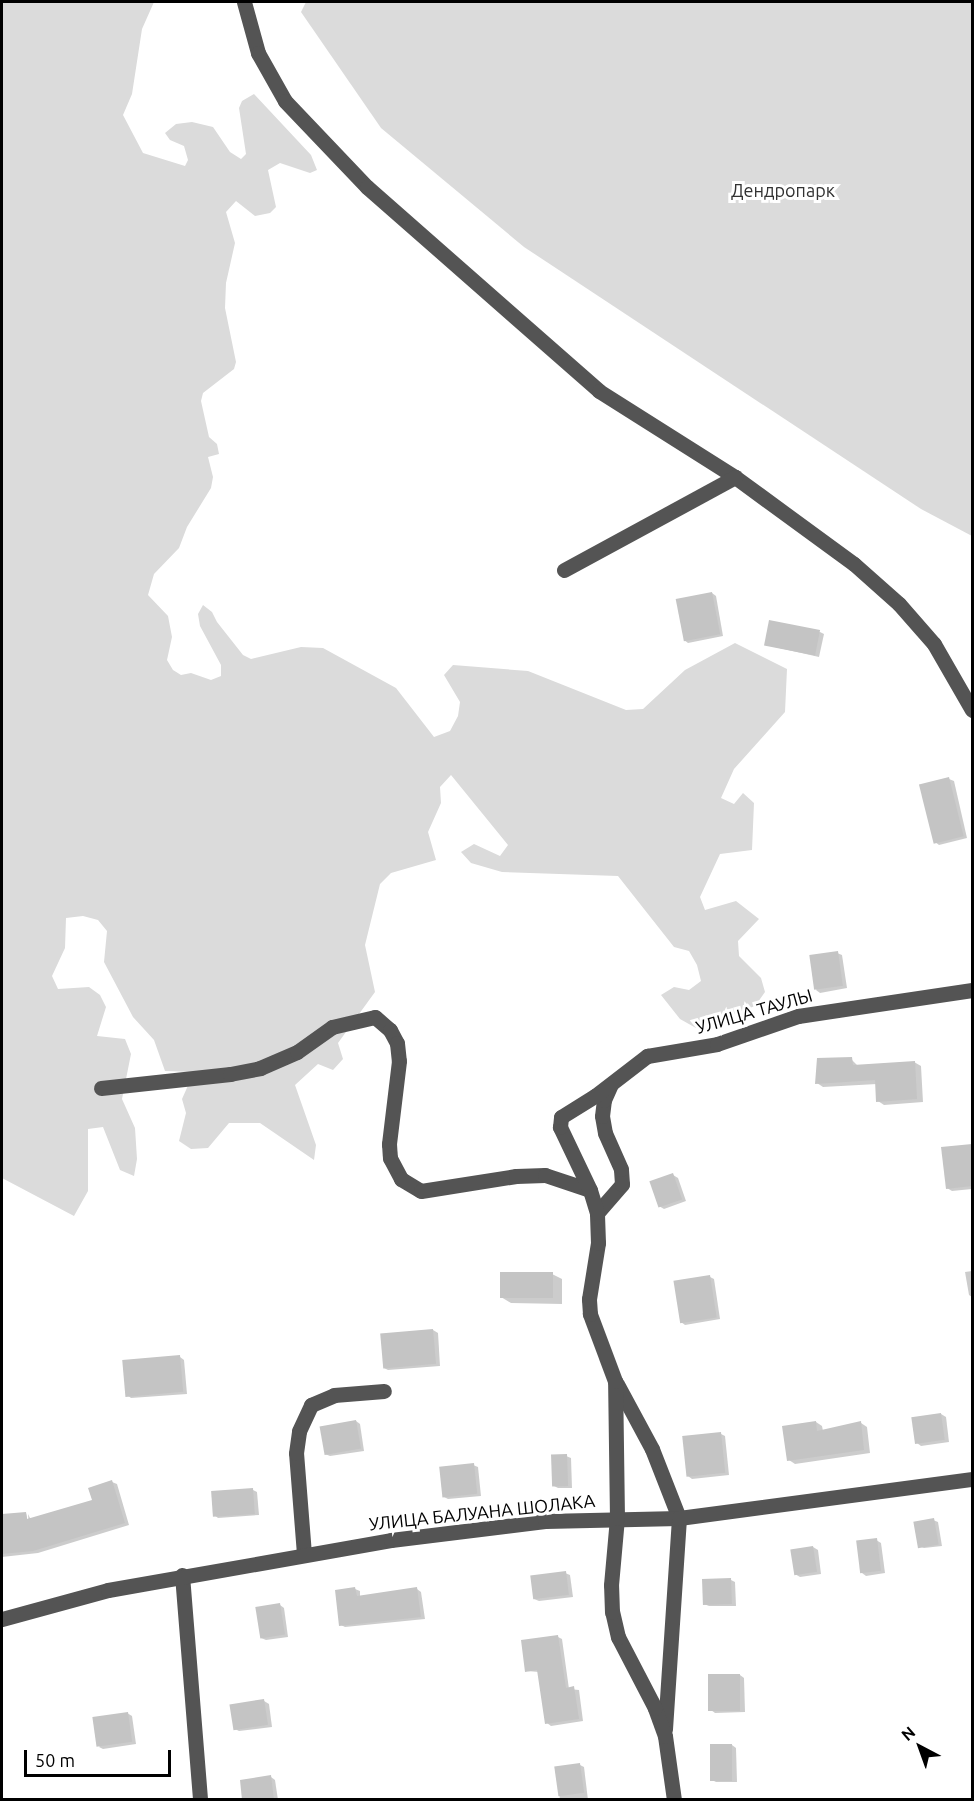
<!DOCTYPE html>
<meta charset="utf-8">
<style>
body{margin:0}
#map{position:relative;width:974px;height:1801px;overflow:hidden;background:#fff;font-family:Ubuntu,sans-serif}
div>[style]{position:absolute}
.green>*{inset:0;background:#dbdbdb}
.shadow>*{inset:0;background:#0003}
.building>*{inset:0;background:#c4c4c4;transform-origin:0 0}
.minor>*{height:15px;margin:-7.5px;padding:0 7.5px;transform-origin:7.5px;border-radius:7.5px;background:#545454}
span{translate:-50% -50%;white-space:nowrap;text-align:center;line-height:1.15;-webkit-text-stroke:6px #fff;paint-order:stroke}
.park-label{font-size:18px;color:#323232}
.street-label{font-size:18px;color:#000}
.frame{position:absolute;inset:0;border:3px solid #000;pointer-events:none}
.north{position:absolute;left:890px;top:1717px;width:60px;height:60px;-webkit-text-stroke:4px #fff;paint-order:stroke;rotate:319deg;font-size:16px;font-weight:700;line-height:24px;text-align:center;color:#000}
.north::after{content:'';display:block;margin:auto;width:21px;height:27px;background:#000;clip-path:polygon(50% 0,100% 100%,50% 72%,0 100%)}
.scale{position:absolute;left:24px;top:1750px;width:147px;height:27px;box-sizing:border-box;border:3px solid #000;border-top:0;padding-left:8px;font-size:18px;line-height:21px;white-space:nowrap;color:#000;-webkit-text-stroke:4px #fff;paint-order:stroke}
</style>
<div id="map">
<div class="green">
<div style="clip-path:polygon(2px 2px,154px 2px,142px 29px,132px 94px,123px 115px,143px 153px,185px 166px,188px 160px,184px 146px,170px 140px,165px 133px,176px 124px,192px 122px,213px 127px,230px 152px,241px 159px,246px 154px,239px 108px,242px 101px,254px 94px,311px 155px,317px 170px,310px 173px,280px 163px,268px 170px,276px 207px,270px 213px,255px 216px,236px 201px,226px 212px,235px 243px,226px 283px,225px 308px,236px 362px,234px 369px,203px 393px,201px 401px,209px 437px,217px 444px,219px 454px,208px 457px,213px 477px,211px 488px,187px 527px,179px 548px,154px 574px,148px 595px,168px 616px,172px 637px,167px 660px,173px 670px,181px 675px,191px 673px,211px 680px,221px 676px,221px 665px,200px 626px,198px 614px,203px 605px,212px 612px,217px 622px,243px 655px,251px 659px,301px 647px,323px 648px,396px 688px,434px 737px,450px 731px,458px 716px,460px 702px,444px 675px,453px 665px,528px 671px,626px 710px,643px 709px,685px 670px,735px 643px,787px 669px,785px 712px,734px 769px,721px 798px,734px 804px,743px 793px,754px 803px,752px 850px,720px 854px,700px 897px,705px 910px,736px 901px,759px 919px,738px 941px,739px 956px,761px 978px,765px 992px,755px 1006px,696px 1028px,680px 1019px,661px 995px,674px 987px,689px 990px,701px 981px,697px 965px,689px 951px,674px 947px,618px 876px,502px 872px,471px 863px,461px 852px,474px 844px,500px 856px,508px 845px,451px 775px,440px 787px,441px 803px,428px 832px,436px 860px,391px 873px,380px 884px,365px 945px,375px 992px,338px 1043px,343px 1059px,333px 1070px,318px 1064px,295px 1085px,316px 1145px,314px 1160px,260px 1123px,229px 1123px,208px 1148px,191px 1149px,179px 1141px,186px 1113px,182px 1099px,194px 1072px,165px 1071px,154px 1040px,133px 1017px,104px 962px,107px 931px,98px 920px,83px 916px,66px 918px,65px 948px,52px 976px,58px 989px,89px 987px,100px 995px,106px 1007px,97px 1036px,125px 1039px,131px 1054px,122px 1099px,135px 1128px,137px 1159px,134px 1176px,120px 1170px,103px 1127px,88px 1129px,88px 1191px,74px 1216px,2px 1178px)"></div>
<div style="clip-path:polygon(306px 2px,972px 2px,972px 536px,921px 509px,524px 247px,381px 128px,301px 12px)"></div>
</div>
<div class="shadow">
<div style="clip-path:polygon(712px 593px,716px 596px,723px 636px,688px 643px,684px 640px)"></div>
<div style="clip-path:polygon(820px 632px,824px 634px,819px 657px,766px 645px)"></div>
<div style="clip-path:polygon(949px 779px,954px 781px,967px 838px,939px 845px,935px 842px)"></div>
<div style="clip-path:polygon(837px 953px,842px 955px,847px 988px,820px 993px,816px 990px)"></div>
<div style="clip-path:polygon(851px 1059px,858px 1066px,914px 1062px,921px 1066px,923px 1102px,884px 1105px,878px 1101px,877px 1084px,823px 1087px,817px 1083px)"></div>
<div style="clip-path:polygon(972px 1145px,972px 1189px,952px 1191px,947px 1188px,943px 1148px)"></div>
<div style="clip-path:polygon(673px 1175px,678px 1178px,686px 1201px,664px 1209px,659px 1206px)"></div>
<div style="clip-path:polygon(972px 1271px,972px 1297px,969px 1295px,965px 1272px)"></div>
<div style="clip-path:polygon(552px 1274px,562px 1279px,562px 1304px,511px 1303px,501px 1297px)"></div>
<div style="clip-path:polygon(710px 1277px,714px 1279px,720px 1319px,685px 1325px,681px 1322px)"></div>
<div style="clip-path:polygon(433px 1330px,438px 1333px,440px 1366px,388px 1370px,384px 1368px)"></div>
<div style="clip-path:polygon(180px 1357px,184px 1360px,187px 1394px,131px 1398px,127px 1395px)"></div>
<div style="clip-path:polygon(941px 1414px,946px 1417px,949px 1442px,921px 1446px,917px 1443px)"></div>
<div style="clip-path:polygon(356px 1421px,360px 1424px,364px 1451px,330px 1456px,325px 1454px)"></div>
<div style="clip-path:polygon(816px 1422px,822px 1426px,823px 1431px,861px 1423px,867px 1427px,870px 1453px,795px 1464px,789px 1460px)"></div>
<div style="clip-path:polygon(721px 1434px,725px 1436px,729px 1475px,692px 1479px,688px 1476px)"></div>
<div style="clip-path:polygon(566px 1456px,571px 1458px,572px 1488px,558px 1488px,554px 1486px)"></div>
<div style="clip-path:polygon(473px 1465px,478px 1467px,481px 1496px,448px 1499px,444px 1497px)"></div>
<div style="clip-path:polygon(112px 1482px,117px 1484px,129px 1525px,38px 1553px,2px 1557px,2px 1516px,26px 1513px,29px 1527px,28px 1514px,31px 1520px,94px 1501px)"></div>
<div style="clip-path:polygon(253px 1490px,257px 1492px,259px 1515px,218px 1518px,214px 1515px)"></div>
<div style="clip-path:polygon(933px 1520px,938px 1522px,942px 1546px,924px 1548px,919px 1546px)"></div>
<div style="clip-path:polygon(876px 1540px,881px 1543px,885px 1573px,866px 1576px,862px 1573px)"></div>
<div style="clip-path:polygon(813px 1547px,818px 1550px,821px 1574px,800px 1577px,795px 1574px)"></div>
<div style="clip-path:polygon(565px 1573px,570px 1575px,573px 1597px,539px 1601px,534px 1599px)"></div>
<div style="clip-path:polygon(731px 1580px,735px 1582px,736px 1606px,709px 1606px,704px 1604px)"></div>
<div style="clip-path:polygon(355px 1589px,360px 1591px,360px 1597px,417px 1589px,421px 1592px,425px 1619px,345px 1627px,341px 1625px)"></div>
<div style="clip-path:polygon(280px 1605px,284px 1608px,288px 1637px,266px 1640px,261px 1638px)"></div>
<div style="clip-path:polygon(558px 1637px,562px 1639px,569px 1689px,579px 1690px,583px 1721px,551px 1726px,547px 1723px,539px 1672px,527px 1671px)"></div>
<div style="clip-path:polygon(740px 1675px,744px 1678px,745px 1712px,715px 1713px,711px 1710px)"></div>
<div style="clip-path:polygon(264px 1701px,269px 1704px,272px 1727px,239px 1731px,235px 1729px)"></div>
<div style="clip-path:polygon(127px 1713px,132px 1716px,136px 1744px,103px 1749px,99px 1747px)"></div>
<div style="clip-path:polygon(732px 1745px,736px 1748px,737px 1782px,716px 1782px,712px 1780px)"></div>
<div style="clip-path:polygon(580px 1765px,584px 1767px,588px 1800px,560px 1800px,556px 1768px)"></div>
<div style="clip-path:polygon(271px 1777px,275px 1780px,278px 1800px,244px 1800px)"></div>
</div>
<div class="building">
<div style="left:712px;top:592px;width:43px;height:37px;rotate:79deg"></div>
<div style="left:769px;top:620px;width:52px;height:26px;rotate:11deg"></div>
<div style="left:949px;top:777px;width:61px;height:31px;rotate:76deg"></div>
<div style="left:838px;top:951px;width:35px;height:29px;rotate:82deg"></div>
<div style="clip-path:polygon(852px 1057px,853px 1065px,915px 1061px,917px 1099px,876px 1102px,875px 1080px,815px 1084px,817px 1058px)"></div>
<div style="clip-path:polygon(972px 1144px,972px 1186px,946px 1189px,941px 1147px)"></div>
<div style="left:673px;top:1173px;width:28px;height:25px;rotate:71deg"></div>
<div style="left:500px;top:1272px;width:53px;height:26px"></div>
<div style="left:710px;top:1275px;width:43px;height:37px;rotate:81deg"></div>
<div style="left:433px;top:1329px;width:35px;height:53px;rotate:85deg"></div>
<div style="left:180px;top:1355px;width:37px;height:58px;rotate:85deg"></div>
<div style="left:941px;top:1413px;width:27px;height:30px;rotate:82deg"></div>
<div style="left:356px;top:1420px;width:29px;height:37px;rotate:80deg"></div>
<div style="clip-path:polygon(816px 1421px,817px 1431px,861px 1421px,864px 1450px,787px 1461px,782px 1426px)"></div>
<div style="left:721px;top:1432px;width:41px;height:39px;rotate:84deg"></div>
<div style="left:567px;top:1454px;width:32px;height:16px;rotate:88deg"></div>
<div style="left:474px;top:1463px;width:31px;height:35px;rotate:84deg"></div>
<div style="clip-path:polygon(112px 1480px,125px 1523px,33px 1551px,2px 1554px,2px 1514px,26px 1512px,27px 1519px,92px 1500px,88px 1488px)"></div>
<div style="left:253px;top:1488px;width:26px;height:42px;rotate:86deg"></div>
<div style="left:934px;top:1518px;width:27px;height:21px;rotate:80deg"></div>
<div style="left:877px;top:1538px;width:33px;height:21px;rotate:83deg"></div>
<div style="left:813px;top:1546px;width:26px;height:23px;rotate:81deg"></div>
<div style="left:566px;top:1571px;width:24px;height:36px;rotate:83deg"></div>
<div style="left:731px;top:1578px;width:26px;height:29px;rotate:88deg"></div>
<div style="clip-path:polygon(355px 1587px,357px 1596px,417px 1587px,421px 1617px,339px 1626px,335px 1590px)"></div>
<div style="left:280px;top:1603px;width:32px;height:25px;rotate:81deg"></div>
<div style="clip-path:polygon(558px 1635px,566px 1688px,574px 1686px,579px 1719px,545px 1724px,537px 1670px,525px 1672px,521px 1640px)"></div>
<div style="left:708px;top:1674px;width:32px;height:37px"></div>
<div style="left:264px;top:1699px;width:26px;height:35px;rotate:81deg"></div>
<div style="left:128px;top:1712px;width:30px;height:36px;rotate:82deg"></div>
<div style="left:710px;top:1744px;width:22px;height:37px"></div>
<div style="left:580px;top:1763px;width:30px;height:26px;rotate:82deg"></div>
<div style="clip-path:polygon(271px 1775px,274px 1800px,242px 1800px,240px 1780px)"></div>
</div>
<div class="minor">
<div style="left:244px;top:2px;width:53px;rotate:74.6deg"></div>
<div style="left:258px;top:53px;width:55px;rotate:60.6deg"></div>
<div style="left:285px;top:101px;width:119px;rotate:46.4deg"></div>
<div style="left:367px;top:187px;width:309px;rotate:41.3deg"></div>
<div style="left:599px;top:391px;width:161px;rotate:32.3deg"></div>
<div style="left:735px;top:477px;width:147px;rotate:36.2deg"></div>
<div style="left:854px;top:564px;width:60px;rotate:41.6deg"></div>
<div style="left:899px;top:604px;width:53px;rotate:48.8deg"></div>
<div style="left:934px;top:644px;width:76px;rotate:60.1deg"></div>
<div style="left:564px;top:570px;width:195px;rotate:-28.5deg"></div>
<div style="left:101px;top:1088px;width:130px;rotate:-6.2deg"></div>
<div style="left:230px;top:1074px;width:31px;rotate:-11deg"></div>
<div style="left:260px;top:1068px;width:40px;rotate:-23.4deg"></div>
<div style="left:297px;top:1052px;width:43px;rotate:-35.5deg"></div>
<div style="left:332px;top:1027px;width:44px;rotate:-13.1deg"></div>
<div style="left:375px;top:1017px;width:20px;rotate:41deg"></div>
<div style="left:390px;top:1030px;width:15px;rotate:62deg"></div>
<div style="left:397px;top:1043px;width:18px;rotate:84deg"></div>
<div style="left:399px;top:1061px;width:84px;rotate:96.9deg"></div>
<div style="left:389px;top:1144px;width:14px;rotate:86deg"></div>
<div style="left:390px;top:1158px;width:24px;rotate:62deg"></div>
<div style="left:401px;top:1179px;width:23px;rotate:31deg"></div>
<div style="left:421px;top:1191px;width:96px;rotate:-9deg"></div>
<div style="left:516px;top:1176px;width:29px;rotate:-2deg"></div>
<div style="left:545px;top:1175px;width:47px;rotate:18.4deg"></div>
<div style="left:597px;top:1213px;width:38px;rotate:-49deg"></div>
<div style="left:622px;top:1184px;width:15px;rotate:-94deg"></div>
<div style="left:621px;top:1169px;width:39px;rotate:-114deg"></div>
<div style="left:605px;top:1133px;width:17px;rotate:-100deg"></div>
<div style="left:602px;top:1116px;width:16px;rotate:-83deg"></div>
<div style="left:604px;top:1100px;width:17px;rotate:-66deg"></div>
<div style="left:617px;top:1384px;width:74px;rotate:61.7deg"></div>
<div style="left:652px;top:1449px;width:74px;rotate:68.6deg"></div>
<div style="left:679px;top:1518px;width:212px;rotate:93.8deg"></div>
<div style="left:304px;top:1554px;width:101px;rotate:-94.5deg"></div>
<div style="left:296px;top:1453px;width:22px;rotate:-82deg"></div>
<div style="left:299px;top:1431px;width:29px;rotate:-65deg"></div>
<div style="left:311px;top:1405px;width:25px;rotate:-23deg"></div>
<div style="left:334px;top:1395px;width:50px;rotate:-4.6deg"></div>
<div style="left:182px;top:1575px;width:226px;rotate:85.4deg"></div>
<div style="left:2px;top:1619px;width:110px;rotate:-15.3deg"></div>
<div style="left:108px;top:1590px;width:287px;rotate:-10deg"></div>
<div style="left:391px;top:1540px;width:155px;rotate:-7deg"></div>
<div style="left:545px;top:1521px;width:134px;rotate:-1.3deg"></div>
<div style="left:679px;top:1518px;width:296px;rotate:-7.6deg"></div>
<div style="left:674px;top:1800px;width:65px;rotate:-98deg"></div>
<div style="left:665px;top:1736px;width:30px;rotate:-110deg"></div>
<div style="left:655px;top:1708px;width:80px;rotate:-117.5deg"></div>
<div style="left:618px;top:1637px;width:26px;rotate:-103deg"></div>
<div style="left:612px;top:1612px;width:27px;rotate:-92deg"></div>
<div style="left:611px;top:1585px;width:67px;rotate:-84.9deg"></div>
<div style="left:617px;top:1518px;width:137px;rotate:-90.8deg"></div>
<div style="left:615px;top:1381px;width:72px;rotate:-110.5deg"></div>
<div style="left:590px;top:1314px;width:15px;rotate:-94deg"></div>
<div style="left:589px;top:1299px;width:57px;rotate:-80.9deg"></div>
<div style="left:598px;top:1243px;width:30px;rotate:-92deg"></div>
<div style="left:597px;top:1213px;width:24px;rotate:-107deg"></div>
<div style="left:590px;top:1190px;width:70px;rotate:-115.5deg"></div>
<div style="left:560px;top:1127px;width:10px;rotate:-84deg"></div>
<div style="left:561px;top:1117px;width:40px;rotate:-32deg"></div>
<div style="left:595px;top:1096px;width:66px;rotate:-37.6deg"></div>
<div style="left:647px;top:1056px;width:71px;rotate:-9.7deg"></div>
<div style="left:717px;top:1044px;width:86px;rotate:-19.1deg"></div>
<div style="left:798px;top:1016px;width:176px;rotate:-8.5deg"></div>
</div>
<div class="park-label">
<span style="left:783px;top:190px">Дендропарк</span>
</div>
<div class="street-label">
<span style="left:754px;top:1011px;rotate:-16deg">УЛИЦА ТАУЛЫ</span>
<span style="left:482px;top:1512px;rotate:-6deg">УЛИЦА БАЛУАНА ШОЛАКА</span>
</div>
<div class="frame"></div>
<div class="north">N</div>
<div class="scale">50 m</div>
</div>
